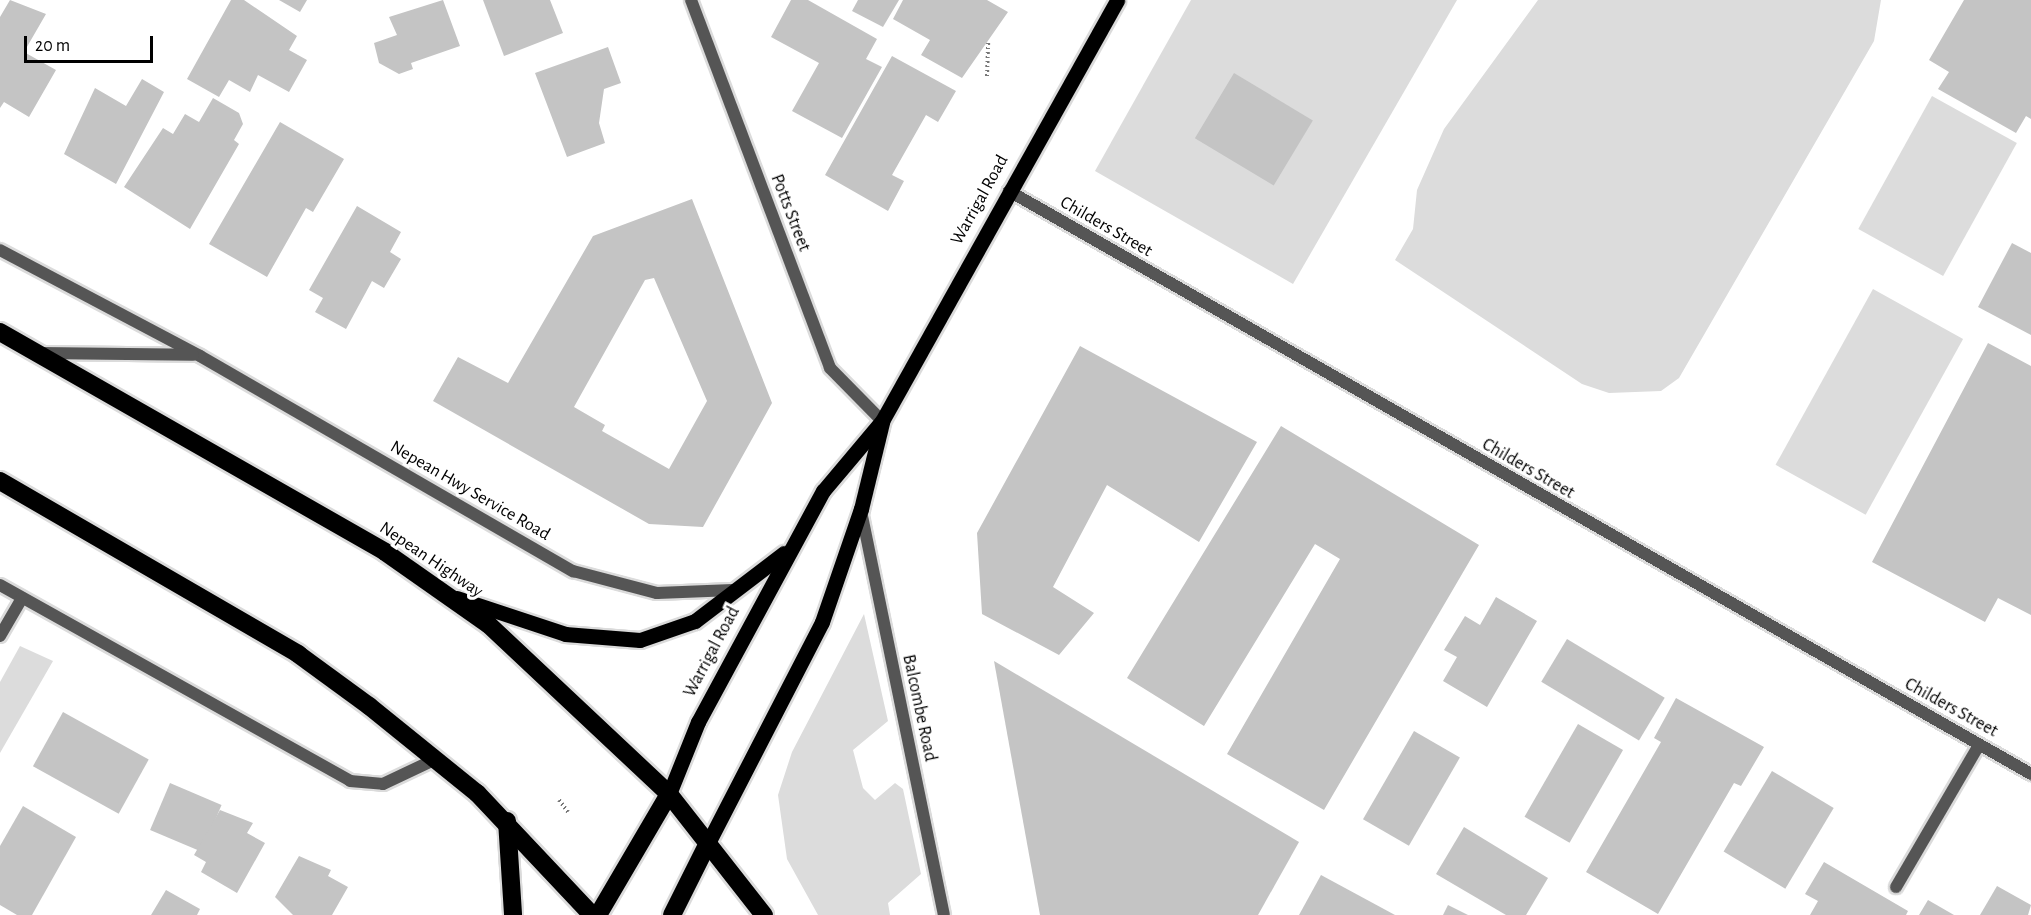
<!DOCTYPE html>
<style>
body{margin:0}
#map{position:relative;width:2031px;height:915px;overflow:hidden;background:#fff;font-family:"Alegreya Sans",sans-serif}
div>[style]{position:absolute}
.green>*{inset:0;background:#dcdcdc;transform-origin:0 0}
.building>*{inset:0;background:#c4c4c4;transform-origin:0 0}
.path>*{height:4px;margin-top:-2px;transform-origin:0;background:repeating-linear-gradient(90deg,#777 0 1.5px,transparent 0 4.5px)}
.roads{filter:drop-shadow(2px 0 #dbdbdb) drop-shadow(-2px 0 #dbdbdb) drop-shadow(0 2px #dbdbdb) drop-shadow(0 -2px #dbdbdb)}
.lane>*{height:12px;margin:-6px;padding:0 6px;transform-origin:6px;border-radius:6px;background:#555}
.street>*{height:12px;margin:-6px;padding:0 6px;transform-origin:6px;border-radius:6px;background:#555}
.primary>*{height:15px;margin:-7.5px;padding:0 7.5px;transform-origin:7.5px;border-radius:7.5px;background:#000}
.highway>*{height:18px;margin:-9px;padding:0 9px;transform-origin:9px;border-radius:9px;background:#000}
span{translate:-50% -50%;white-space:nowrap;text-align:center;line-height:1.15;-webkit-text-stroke:6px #fff;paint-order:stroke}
.street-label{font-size:18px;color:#000}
.scale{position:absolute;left:24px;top:36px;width:129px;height:27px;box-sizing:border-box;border:3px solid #000;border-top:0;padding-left:8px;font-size:18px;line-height:21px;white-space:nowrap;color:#000;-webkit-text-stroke:4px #fff;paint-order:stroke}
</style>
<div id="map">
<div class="green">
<div style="clip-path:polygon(1191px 0,1457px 0,1293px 284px,1095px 171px)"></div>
<div style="clip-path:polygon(1538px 0,1881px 0,1874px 41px,1679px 378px,1661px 391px,1609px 393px,1582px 384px,1395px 260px,1413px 229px,1417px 190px,1444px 129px)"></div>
<div style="left:1932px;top:96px;width:97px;height:152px;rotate:29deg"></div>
<div style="left:1873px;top:289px;width:103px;height:201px;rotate:29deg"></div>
<div style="clip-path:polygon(864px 614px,888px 721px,853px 750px,863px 788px,875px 800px,895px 783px,903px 789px,921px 874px,888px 903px,890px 915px,818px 915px,787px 859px,778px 795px,792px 752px)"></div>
<div style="clip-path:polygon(20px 646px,53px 661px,0 753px,0 682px)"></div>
</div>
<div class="building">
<div style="clip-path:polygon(10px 0,46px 14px,24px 52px,56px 70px,29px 117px,4px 102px,0 108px,0 17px)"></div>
<div style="clip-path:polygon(231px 0,244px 0,297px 36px,289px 50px,307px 60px,289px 92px,258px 75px,250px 92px,229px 80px,219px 97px,187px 79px)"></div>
<div style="clip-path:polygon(279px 0,307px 0,300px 12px)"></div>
<div style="clip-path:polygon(443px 0,460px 46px,411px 63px,413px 69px,399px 74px,379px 63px,374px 43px,397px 35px,389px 17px)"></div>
<div style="clip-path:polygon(483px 0,550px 0,563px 33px,504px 56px)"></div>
<div style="clip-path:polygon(791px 0,808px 0,877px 39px,866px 59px,882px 67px,842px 138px,792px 111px,819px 63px,771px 37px)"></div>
<div style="clip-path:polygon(858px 0,899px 0,883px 27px,852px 11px)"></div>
<div style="clip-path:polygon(903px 0,987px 0,1008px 12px,962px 78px,921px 55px,930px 40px,893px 19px)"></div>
<div style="clip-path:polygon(1964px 0,2031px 0,2031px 119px,2026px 116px,2016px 133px,1938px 89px,1949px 72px,1929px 60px)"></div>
<div style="clip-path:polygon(608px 47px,621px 83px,604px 89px,599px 123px,605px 143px,567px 157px,535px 73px)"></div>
<div style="clip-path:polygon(892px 56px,956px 91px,938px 122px,926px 115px,892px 175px,904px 181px,888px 211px,825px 175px)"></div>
<div style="left:1234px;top:73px;width:92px;height:76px;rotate:31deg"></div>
<div style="clip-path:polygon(142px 79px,164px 92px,116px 184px,64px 154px,95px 88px,126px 106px)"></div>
<div style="clip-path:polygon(213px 98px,239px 113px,243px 124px,234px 140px,239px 144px,190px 229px,124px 187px,163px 128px,173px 134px,185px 114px,199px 122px)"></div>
<div style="clip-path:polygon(280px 122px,344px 159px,313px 212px,306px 208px,267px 277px,209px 244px)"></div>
<div style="clip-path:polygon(evenodd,692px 199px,772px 403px,703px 527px,649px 524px,433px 401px,458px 357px,508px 383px,593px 236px,692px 199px,654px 278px,707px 401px,669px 469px,602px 431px,605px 425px,574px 407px,645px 280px,654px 278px)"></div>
<div style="clip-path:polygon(357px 206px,401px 232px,390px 252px,401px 259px,384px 288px,372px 281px,346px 329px,315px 312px,323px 298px,309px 290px)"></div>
<div style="clip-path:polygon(2012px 243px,2031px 253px,2031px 335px,1978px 307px)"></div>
<div style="clip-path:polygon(1988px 343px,2031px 366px,2031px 615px,1998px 598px,1985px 622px,1872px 562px)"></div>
<div style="clip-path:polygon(1080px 346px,1257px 442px,1199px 542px,1107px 485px,1053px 587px,1094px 613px,1059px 655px,982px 614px,977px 533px)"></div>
<div style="clip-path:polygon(1281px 426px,1479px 545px,1324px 810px,1227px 754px,1340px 559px,1315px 544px,1204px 726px,1127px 678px)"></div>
<div style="clip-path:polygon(1496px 597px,1537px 621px,1487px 707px,1443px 681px,1457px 657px,1444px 650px,1465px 616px,1480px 625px)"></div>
<div style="left:1567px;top:639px;width:114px;height:50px;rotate:31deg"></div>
<div style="clip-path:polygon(994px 661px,1299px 842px,1258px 915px,1040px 915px)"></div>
<div style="clip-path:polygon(1676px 698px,1764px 747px,1741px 786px,1734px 783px,1658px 914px,1586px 872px,1661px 742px,1654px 738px)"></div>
<div style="left:63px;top:712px;width:98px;height:62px;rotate:29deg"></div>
<div style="left:1578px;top:724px;width:52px;height:107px;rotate:30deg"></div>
<div style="left:1414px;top:731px;width:53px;height:102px;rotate:30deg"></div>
<div style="left:1772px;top:771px;width:72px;height:94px;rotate:31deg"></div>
<div style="left:170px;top:783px;width:56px;height:51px;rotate:23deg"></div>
<div style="clip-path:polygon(23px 806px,76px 837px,32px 915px,17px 915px,0 905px,0 846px)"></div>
<div style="clip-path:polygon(220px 810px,253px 823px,247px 833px,265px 843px,237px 893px,201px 872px,206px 862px,194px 855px)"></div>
<div style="clip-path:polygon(1464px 827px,1548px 878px,1526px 915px,1506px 915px,1436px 874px)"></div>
<div style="clip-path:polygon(299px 856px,331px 870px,328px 876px,348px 887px,332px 915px,293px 915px,275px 897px)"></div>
<div style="clip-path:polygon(1824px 862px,1908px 911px,1906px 915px,1810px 915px,1818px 901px,1805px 894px)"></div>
<div style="clip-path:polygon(1321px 875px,1395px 915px,1299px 915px)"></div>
<div style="clip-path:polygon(1997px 886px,2031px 905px,2028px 915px,1980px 915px)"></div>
<div style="clip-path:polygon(166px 890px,200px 909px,197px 915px,151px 915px)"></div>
<div style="clip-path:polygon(1928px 900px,1954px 915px,1919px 915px)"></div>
<div style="clip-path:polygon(1448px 905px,1468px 915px,1443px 915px)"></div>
</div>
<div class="path">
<div style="left:987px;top:76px;width:35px;rotate:-88deg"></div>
<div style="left:559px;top:800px;width:15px;rotate:53deg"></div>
</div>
<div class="roads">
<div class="lane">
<div style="left:861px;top:511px;width:412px;rotate:78.4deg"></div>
<div style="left:1896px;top:887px;width:164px;rotate:-59.7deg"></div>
</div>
<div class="street">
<div style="left:691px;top:0;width:393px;rotate:69.3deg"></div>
<div style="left:830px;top:368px;width:74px;rotate:45.5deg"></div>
<div style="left:1009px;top:191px;width:1177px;rotate:29.7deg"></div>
<div style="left:0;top:250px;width:226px;rotate:27.9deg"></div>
<div style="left:200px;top:356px;width:431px;rotate:30deg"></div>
<div style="left:573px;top:571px;width:87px;rotate:14.7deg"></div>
<div style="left:657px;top:593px;width:76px;rotate:-2.3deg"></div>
<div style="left:40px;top:353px;width:153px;rotate:0.7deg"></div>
<div style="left:0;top:585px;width:401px;rotate:29.2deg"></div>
<div style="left:350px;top:781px;width:33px;rotate:5deg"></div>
<div style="left:383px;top:784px;width:59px;rotate:-25.3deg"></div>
<div style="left:0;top:636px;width:44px;rotate:-59.9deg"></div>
</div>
<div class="primary">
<div style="left:457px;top:598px;width:114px;rotate:18.4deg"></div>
<div style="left:565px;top:634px;width:75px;rotate:4.6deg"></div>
<div style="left:640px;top:640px;width:58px;rotate:-19.1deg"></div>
<div style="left:695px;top:621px;width:112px;rotate:-37.4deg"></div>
<div style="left:669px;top:794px;width:78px;rotate:-68.1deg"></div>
<div style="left:698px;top:722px;width:263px;rotate:-61.6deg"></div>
<div style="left:823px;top:491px;width:92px;rotate:-49.9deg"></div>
<div style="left:882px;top:421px;width:482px;rotate:-60.8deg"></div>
<div style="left:709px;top:841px;width:246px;rotate:-62.7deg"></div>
<div style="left:822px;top:622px;width:120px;rotate:-71deg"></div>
<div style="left:861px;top:509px;width:89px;rotate:-76.3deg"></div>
</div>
<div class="highway">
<div style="left:0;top:332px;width:443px;rotate:29.7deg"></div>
<div style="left:385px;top:552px;width:126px;rotate:35deg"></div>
<div style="left:488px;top:624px;width:248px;rotate:43.2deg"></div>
<div style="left:669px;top:794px;width:154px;rotate:51.9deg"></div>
<div style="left:0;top:481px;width:345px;rotate:30.1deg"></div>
<div style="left:298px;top:654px;width:88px;rotate:36.2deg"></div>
<div style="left:369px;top:706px;width:139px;rotate:38.9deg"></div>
<div style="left:477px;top:793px;width:168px;rotate:46.7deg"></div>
<div style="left:507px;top:821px;width:94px;rotate:86.3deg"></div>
<div style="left:598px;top:915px;width:140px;rotate:-59.6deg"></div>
<div style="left:672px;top:915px;width:83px;rotate:-63.4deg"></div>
</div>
</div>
<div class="street-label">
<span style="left:980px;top:200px;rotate:-61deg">Warrigal Road</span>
<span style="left:790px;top:213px;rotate:69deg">Potts Street</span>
<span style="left:1106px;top:227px;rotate:30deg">Childers Street</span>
<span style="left:1528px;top:469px;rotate:30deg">Childers Street</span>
<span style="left:470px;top:491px;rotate:30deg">Nepean Hwy Service Road</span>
<span style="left:431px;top:560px;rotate:34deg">Nepean Highway</span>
<span style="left:712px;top:652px;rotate:-62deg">Warrigal Road</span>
<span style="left:919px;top:708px;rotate:78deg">Balcombe Road</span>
<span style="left:1951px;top:708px;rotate:29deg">Childers Street</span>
</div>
<div class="scale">20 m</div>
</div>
